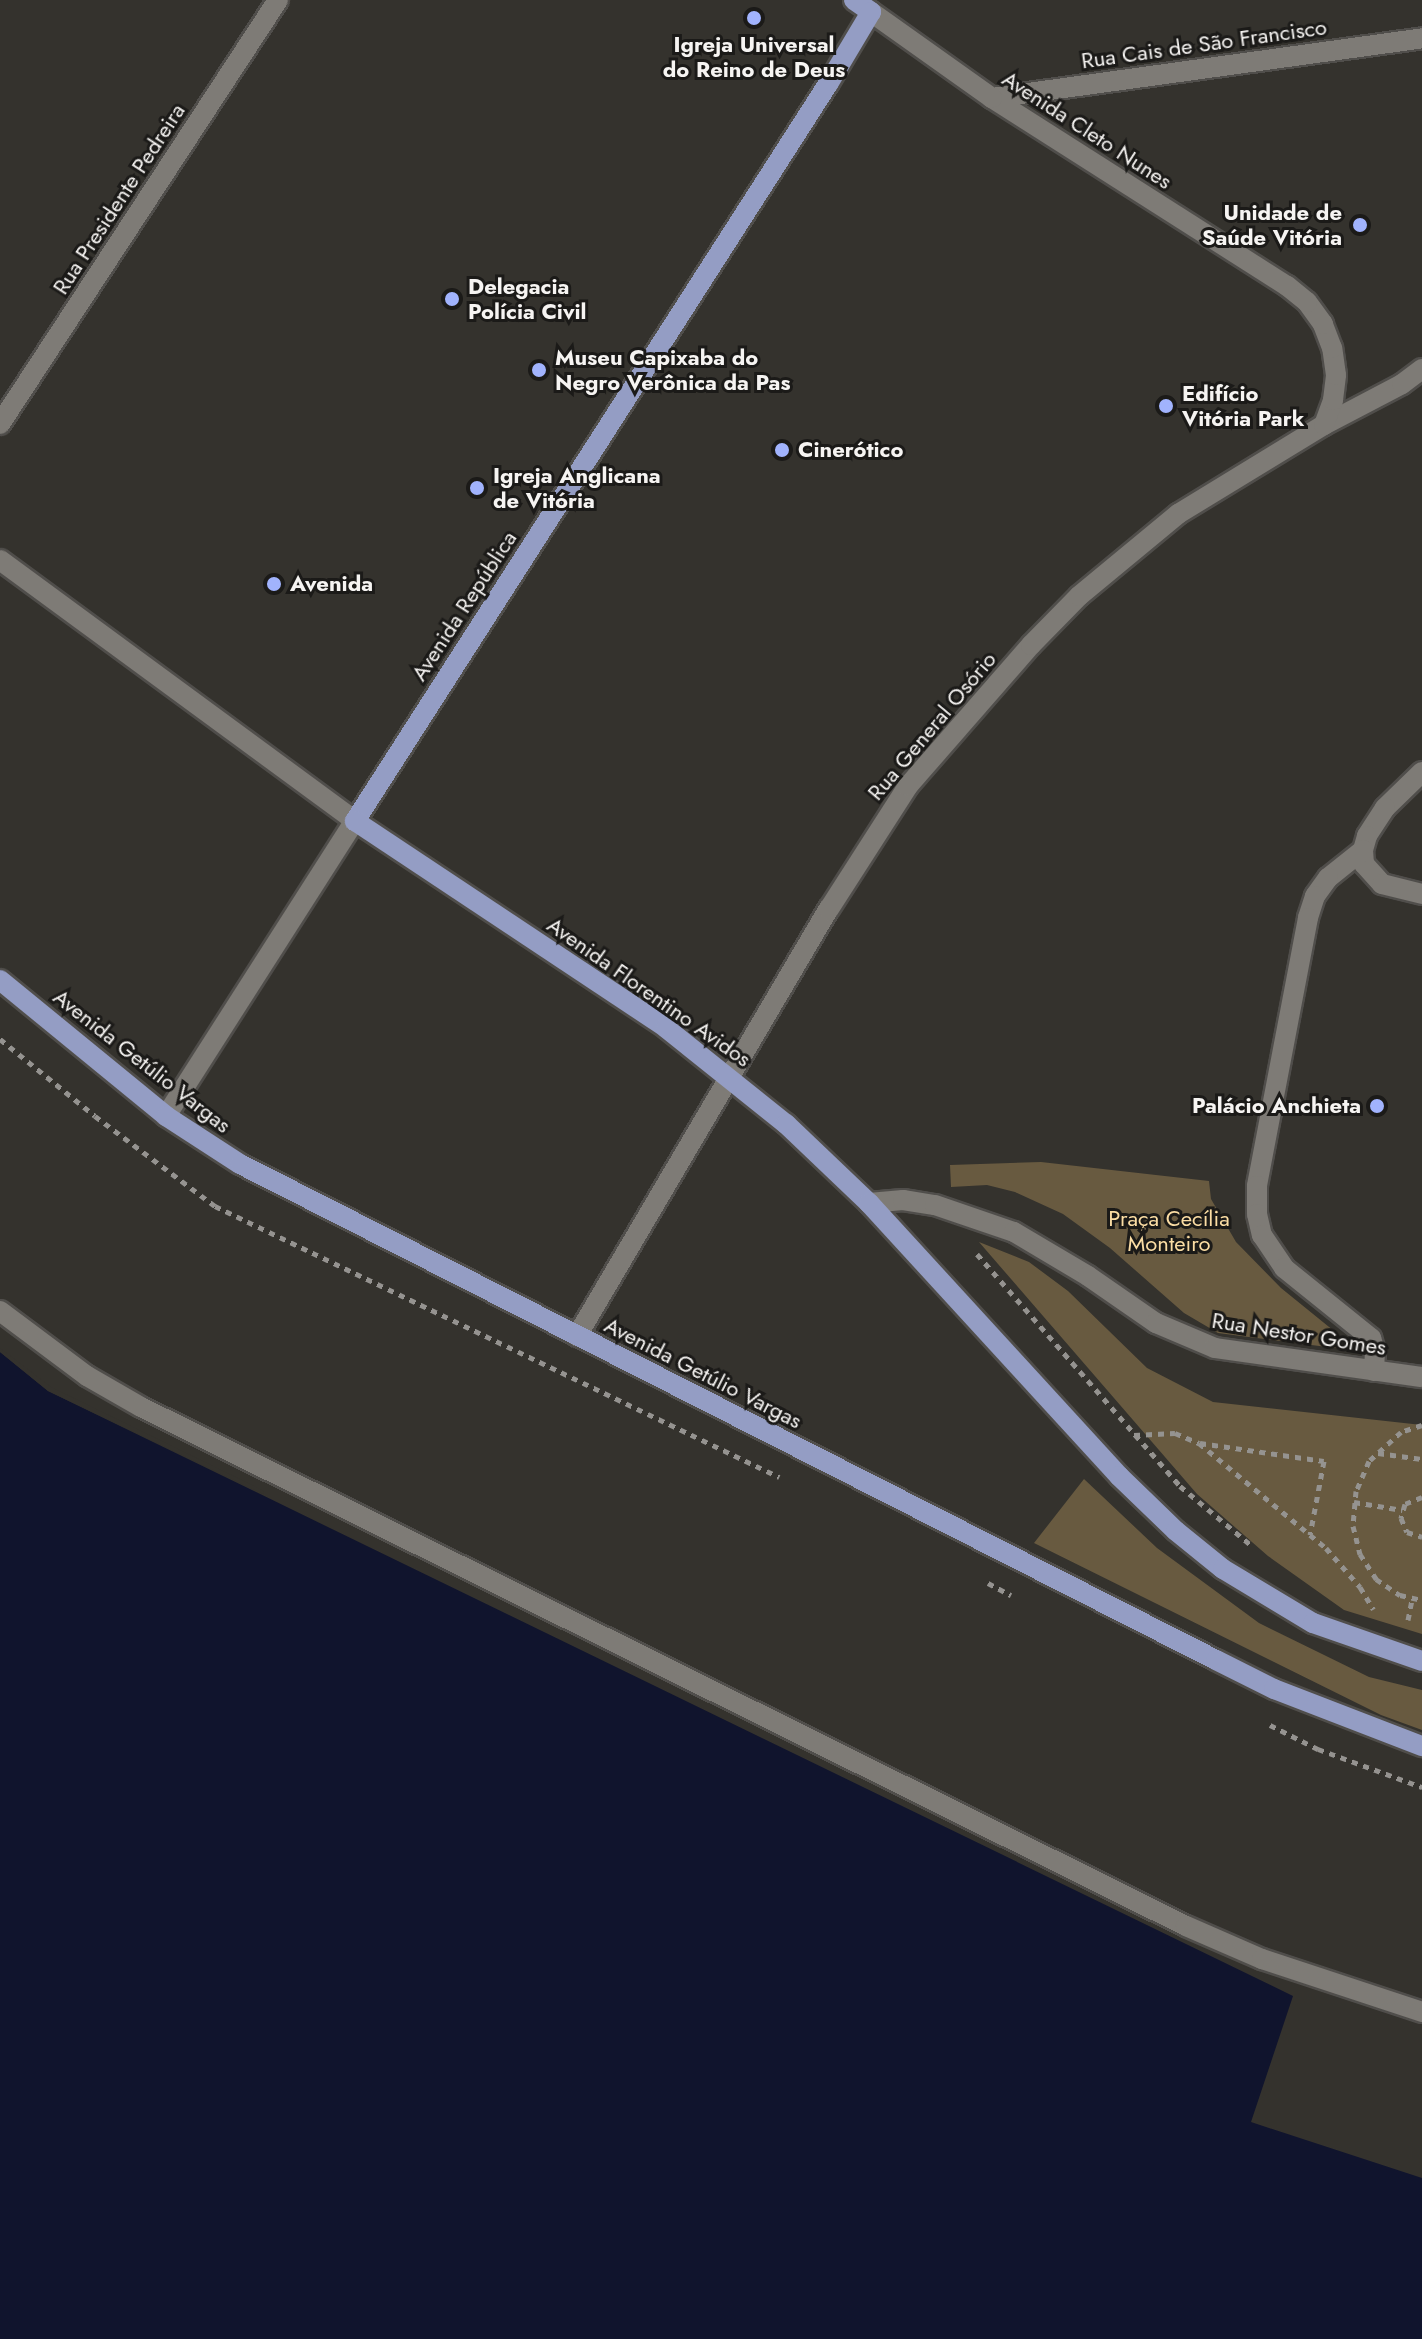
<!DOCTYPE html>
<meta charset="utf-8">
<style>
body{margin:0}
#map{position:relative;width:1422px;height:2339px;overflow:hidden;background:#34322d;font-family:Jost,sans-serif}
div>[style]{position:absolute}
.green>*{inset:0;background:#685a40}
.water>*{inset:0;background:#10142d}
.pier>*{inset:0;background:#34322d}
.path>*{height:5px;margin-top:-2.5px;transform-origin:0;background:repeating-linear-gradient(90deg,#959390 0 6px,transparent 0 12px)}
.roads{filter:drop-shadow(2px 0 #504e4b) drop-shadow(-2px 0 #504e4b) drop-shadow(0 2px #504e4b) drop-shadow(0 -2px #504e4b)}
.service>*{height:20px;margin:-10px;padding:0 10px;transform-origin:10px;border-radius:10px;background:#7e7b76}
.minor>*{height:20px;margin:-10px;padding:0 10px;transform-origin:10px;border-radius:10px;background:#7e7b76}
.tertiary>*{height:20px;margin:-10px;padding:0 10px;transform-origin:10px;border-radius:10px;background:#7e7b76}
.secondary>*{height:20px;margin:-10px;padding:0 10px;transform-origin:10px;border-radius:10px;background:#7e7b76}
.primary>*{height:20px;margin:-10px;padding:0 10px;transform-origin:10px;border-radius:10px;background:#949dc4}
.dots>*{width:22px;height:22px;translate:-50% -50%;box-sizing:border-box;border:4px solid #1b1a18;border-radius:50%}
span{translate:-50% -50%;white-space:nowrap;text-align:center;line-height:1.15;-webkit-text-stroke:6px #1b1a18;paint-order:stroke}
.poi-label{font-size:22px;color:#f6f4f2;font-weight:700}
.right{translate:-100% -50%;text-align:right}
.left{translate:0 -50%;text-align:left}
.street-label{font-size:22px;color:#f6f4f2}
.park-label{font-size:22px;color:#fbdda4}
</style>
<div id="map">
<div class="green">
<div style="clip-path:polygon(1041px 1162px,1209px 1181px,1211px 1199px,1236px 1242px,1281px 1288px,1334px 1331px,1343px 1349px,1218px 1333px,1184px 1313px,1110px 1248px,1063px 1214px,1015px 1192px,987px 1185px,951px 1187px,950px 1165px)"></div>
<div style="clip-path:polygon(979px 1242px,1029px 1262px,1068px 1291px,1147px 1368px,1213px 1402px,1422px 1425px,1422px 1634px,1344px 1610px,1268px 1556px,1197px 1494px)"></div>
<div style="clip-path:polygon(1084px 1479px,1157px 1548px,1259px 1623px,1369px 1677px,1422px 1690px,1422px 1730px,1381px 1715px,1034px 1543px)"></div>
</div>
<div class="water">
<div style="clip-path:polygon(0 1352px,48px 1391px,1293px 1996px,1251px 2122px,1422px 2178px,1422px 2339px,0 2339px)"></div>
</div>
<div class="pier">
<div style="clip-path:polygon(0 1348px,51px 1387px,264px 1491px,263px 1494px,48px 1391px,0 1352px)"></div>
</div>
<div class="path">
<div style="left:0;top:1039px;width:122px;rotate:39deg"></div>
<div style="left:95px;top:1116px;width:150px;rotate:36.9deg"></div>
<div style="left:215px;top:1206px;width:626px;rotate:25.66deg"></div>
<div style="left:977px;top:1254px;width:308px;rotate:48.8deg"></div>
<div style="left:1180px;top:1486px;width:94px;rotate:39.8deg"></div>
<div style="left:1422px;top:1425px;width:22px;rotate:162deg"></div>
<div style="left:1401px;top:1432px;width:43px;rotate:137.8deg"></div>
<div style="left:1369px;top:1461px;width:33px;rotate:113deg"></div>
<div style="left:1356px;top:1491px;width:35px;rotate:95deg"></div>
<div style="left:1353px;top:1526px;width:29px;rotate:76deg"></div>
<div style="left:1360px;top:1554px;width:30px;rotate:57deg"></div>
<div style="left:1376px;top:1579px;width:29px;rotate:34deg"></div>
<div style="left:1400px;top:1595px;width:23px;rotate:13deg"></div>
<div style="left:1134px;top:1435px;width:41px;rotate:-2.8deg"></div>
<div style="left:1175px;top:1433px;width:26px;rotate:23deg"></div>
<div style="left:1199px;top:1443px;width:165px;rotate:39.6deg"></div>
<div style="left:1326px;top:1548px;width:52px;rotate:48.9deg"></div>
<div style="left:1360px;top:1587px;width:26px;rotate:59deg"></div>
<div style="left:1200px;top:1443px;width:125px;rotate:8.3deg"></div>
<div style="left:1324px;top:1461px;width:75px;rotate:100.7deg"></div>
<div style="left:1378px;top:1453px;width:44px;rotate:7.8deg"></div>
<div style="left:1422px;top:1497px;width:18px;rotate:158deg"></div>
<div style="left:1405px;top:1504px;width:15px;rotate:106deg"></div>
<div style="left:1401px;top:1518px;width:15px;rotate:67deg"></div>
<div style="left:1407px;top:1532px;width:16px;rotate:18deg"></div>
<div style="left:1354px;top:1502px;width:49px;rotate:9.5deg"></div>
<div style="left:988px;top:1583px;width:26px;rotate:28deg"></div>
<div style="left:1408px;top:1620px;width:21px;rotate:-79deg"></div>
<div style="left:1270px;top:1725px;width:54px;rotate:26.6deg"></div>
<div style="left:1318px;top:1749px;width:111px;rotate:20.1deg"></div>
</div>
<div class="roads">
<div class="service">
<div style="left:0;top:1311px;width:109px;rotate:36.8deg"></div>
<div style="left:87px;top:1376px;width:62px;rotate:29.9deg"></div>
<div style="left:141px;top:1407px;width:1167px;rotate:26.41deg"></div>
<div style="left:1186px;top:1926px;width:83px;rotate:23.5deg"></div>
<div style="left:1262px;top:1959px;width:169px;rotate:18.3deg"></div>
</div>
<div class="minor">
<div style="left:992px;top:98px;width:434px;rotate:-7.9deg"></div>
<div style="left:0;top:424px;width:507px;rotate:-56.75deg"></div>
<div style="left:1324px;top:425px;width:88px;rotate:-27.7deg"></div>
<div style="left:1402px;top:384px;width:25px;rotate:-37deg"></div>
<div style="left:1422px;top:772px;width:52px;rotate:135.8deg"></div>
<div style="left:1385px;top:808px;width:33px;rotate:123deg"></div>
<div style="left:1367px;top:836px;width:15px;rotate:106deg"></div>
<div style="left:1363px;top:850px;width:14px;rotate:86deg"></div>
<div style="left:1364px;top:864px;width:27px;rotate:48deg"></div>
<div style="left:1382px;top:884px;width:41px;rotate:14deg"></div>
<div style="left:1363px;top:850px;width:45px;rotate:141.3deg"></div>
<div style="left:1328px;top:878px;width:22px;rotate:126deg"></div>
<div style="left:1315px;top:896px;width:23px;rotate:108deg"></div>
<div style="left:1308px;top:918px;width:273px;rotate:100.8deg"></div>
<div style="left:1257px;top:1186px;width:28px;rotate:90deg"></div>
<div style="left:1257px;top:1214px;width:22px;rotate:77deg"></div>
<div style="left:1262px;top:1235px;width:40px;rotate:56deg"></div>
<div style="left:1284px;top:1268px;width:112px;rotate:38.8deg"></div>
<div style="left:1371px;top:1338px;width:14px;rotate:73deg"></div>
<div style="left:1375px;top:1351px;width:20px;rotate:93deg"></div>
<div style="left:869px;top:1203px;width:34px;rotate:-5deg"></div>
<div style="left:903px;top:1200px;width:32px;rotate:9deg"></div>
<div style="left:935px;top:1205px;width:83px;rotate:18.9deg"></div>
<div style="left:1014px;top:1232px;width:86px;rotate:30.7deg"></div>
<div style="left:1088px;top:1276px;width:83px;rotate:34.7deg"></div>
<div style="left:1156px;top:1323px;width:64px;rotate:23deg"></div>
<div style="left:1215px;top:1348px;width:209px;rotate:8deg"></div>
</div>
<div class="tertiary">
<div style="left:166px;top:1116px;width:350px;rotate:-57.4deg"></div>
<div style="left:577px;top:1336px;width:496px;rotate:-59.5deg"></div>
<div style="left:829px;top:909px;width:146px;rotate:-57.3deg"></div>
<div style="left:908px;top:786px;width:187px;rotate:-48.9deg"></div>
<div style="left:1031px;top:645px;width:69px;rotate:-45.6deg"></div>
<div style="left:1079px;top:596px;width:129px;rotate:-39.6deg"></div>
<div style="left:1178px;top:514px;width:171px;rotate:-31.4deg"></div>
<div style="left:1324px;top:425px;width:27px;rotate:-70deg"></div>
<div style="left:1333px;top:400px;width:25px;rotate:-83deg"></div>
<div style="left:1336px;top:375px;width:27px;rotate:-98deg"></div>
<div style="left:1332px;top:348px;width:26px;rotate:-111deg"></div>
<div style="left:1323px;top:324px;width:27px;rotate:-126deg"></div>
<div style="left:1307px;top:302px;width:26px;rotate:-141deg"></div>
<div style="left:1287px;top:286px;width:350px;rotate:-147.5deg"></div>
<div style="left:992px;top:98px;width:148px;rotate:-144.6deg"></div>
</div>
<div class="secondary">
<div style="left:0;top:560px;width:441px;rotate:36.3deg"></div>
</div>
<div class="primary">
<div style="left:854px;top:0;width:21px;rotate:35deg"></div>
<div style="left:871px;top:12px;width:84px;rotate:120.8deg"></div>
<div style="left:828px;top:84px;width:876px;rotate:122.69deg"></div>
<div style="left:355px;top:821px;width:374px;rotate:33.6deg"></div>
<div style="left:666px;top:1028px;width:154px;rotate:38.7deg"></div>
<div style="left:786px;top:1124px;width:115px;rotate:43.6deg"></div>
<div style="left:869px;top:1203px;width:370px;rotate:47.5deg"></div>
<div style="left:1119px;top:1476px;width:79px;rotate:44deg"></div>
<div style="left:1176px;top:1531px;width:60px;rotate:39deg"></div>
<div style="left:1223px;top:1569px;width:105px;rotate:31deg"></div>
<div style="left:1313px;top:1623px;width:115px;rotate:19.2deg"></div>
<div style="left:0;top:980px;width:215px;rotate:39.3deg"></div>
<div style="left:166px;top:1116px;width:88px;rotate:33deg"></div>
<div style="left:240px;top:1164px;width:1095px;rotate:26.94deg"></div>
<div style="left:1216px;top:1660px;width:65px;rotate:26.6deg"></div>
<div style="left:1274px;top:1689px;width:159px;rotate:21.1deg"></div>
</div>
</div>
<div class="dots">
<div style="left:754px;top:18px;background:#a1b3fd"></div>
<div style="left:1360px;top:225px;background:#a1b3fd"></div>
<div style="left:452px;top:299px;background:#a1b3fd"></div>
<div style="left:539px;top:370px;background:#a1b3fd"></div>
<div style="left:1166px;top:406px;background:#a1b3fd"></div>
<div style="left:782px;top:450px;background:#a1b3fd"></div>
<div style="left:477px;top:488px;background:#a1b3fd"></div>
<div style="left:274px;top:584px;background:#a1b3fd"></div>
<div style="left:1377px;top:1106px;background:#a1b3fd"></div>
</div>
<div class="poi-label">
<span style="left:754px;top:57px">Igreja Universal<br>do Reino de Deus</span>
<span class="right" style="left:1342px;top:225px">Unidade de<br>Saúde Vitória</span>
<span class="left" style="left:468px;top:299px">Delegacia<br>Polícia Civil</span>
<span class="left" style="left:555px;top:370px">Museu Capixaba do<br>Negro Verônica da Pas</span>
<span class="left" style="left:1182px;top:406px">Edifício<br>Vitória Park</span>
<span class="left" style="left:798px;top:450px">Cinerótico</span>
<span class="left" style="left:493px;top:488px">Igreja Anglicana<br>de Vitória</span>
<span class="left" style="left:290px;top:584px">Avenida</span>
<span class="right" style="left:1361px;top:1106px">Palácio Anchieta</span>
</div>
<div class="street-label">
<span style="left:1204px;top:44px;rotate:-8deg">Rua Cais de São Francisco</span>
<span style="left:1087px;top:130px;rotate:33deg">Avenida Cleto Nunes</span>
<span style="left:119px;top:199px;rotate:-57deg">Rua Presidente Pedreira</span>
<span style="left:464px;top:606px;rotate:-57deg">Avenida República</span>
<span style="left:932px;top:726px;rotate:-50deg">Rua General Osório</span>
<span style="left:649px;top:992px;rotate:35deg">Avenida Florentino Avidos</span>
<span style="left:142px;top:1061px;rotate:38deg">Avenida Getúlio Vargas</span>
<span style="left:1299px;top:1334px;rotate:9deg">Rua Nestor Gomes</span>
<span style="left:703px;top:1373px;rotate:27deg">Avenida Getúlio Vargas</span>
</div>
<div class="park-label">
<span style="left:1169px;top:1231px">Praça Cecília<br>Monteiro</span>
</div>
</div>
